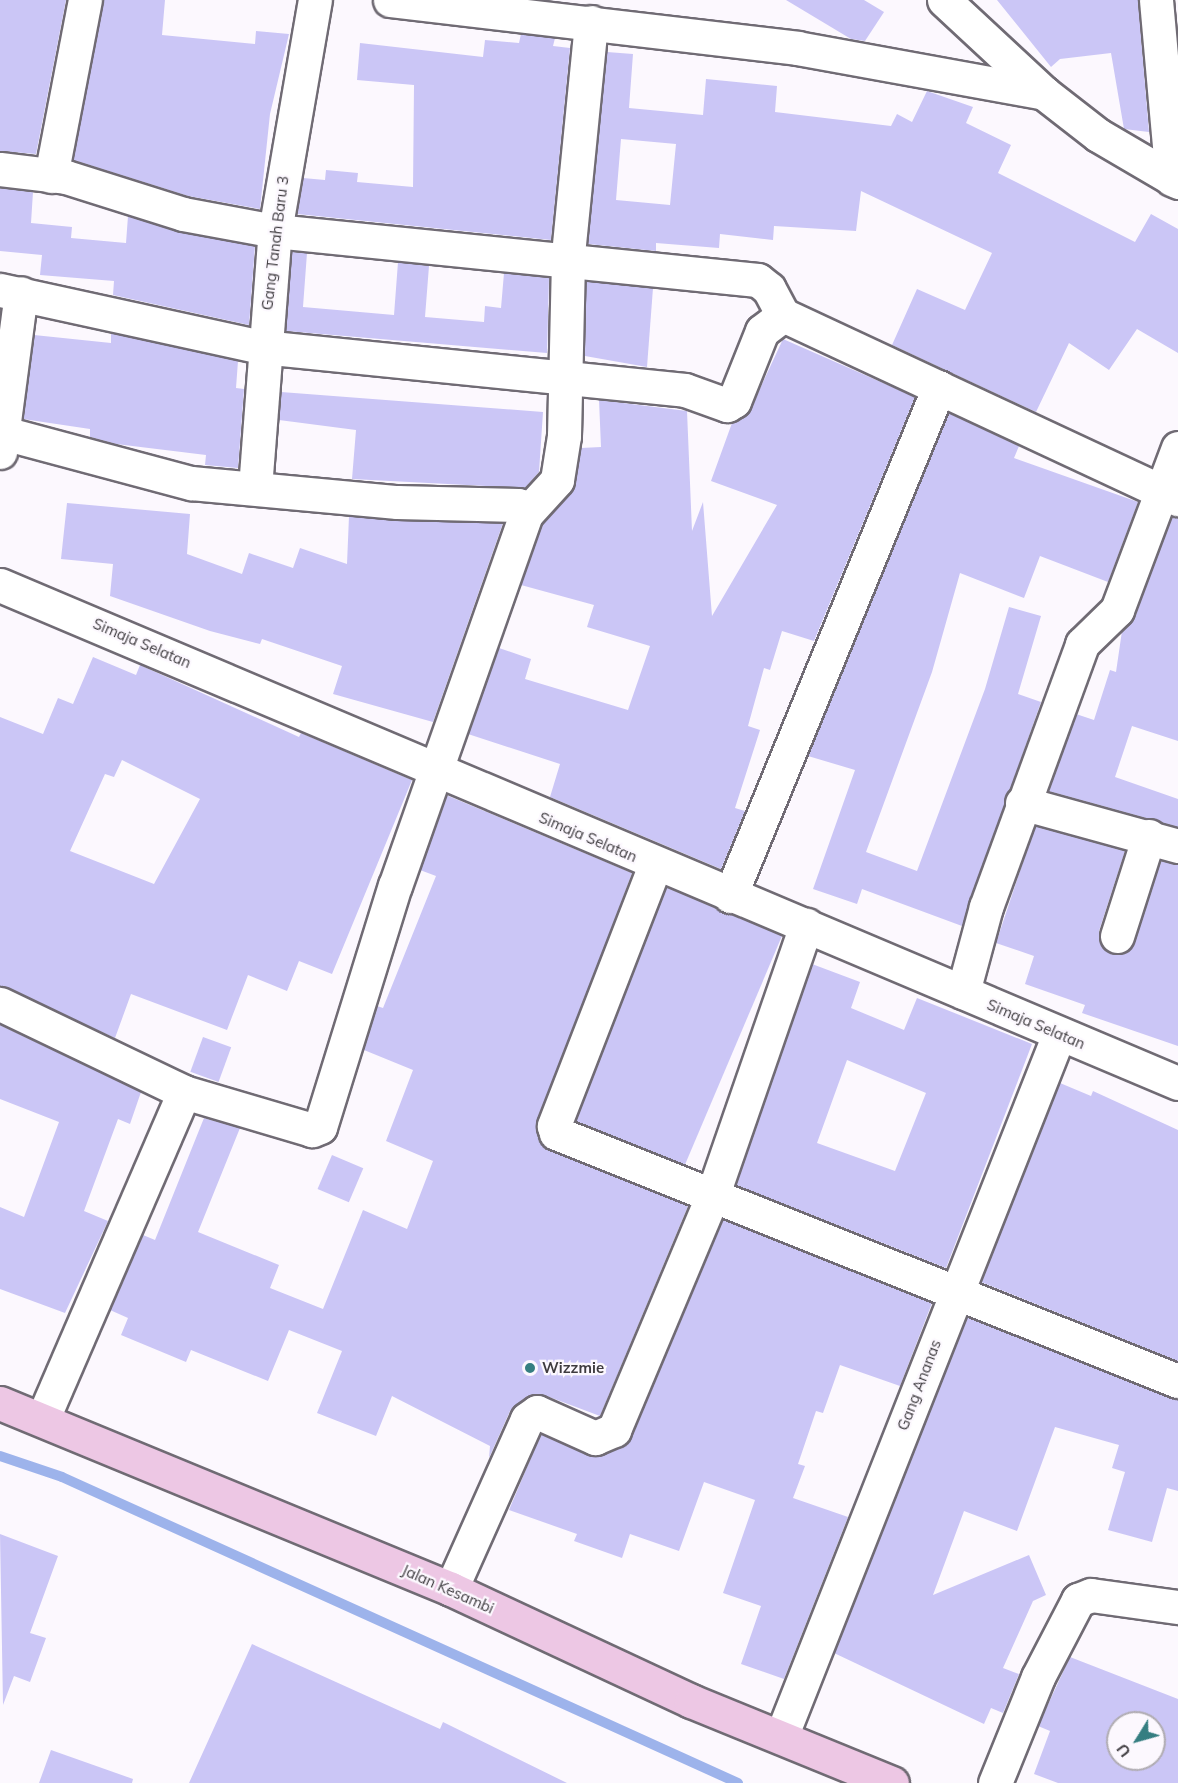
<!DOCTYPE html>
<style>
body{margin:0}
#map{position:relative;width:1178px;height:1783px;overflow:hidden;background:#fcf8fe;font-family:Mulish,sans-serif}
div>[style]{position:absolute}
.stream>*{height:10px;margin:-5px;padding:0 5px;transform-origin:5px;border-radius:5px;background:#9db3eb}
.building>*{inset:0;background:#cbc6f6;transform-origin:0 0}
.roads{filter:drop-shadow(2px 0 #706b74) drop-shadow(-2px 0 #706b74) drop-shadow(0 2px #706b74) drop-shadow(0 -2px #706b74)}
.street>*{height:33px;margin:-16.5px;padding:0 16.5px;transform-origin:16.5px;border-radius:16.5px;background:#fff}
.secondary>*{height:33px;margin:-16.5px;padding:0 16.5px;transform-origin:16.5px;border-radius:16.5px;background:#fff}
.primary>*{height:33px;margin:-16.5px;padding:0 16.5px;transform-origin:16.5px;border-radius:16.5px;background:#edc7e4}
.dots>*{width:16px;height:16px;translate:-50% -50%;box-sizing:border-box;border:3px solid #fcf8fe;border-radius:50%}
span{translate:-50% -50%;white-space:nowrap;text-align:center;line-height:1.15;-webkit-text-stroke:4.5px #fcf8fe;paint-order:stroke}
.street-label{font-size:15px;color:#3e3b3f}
.poi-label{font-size:15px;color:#3e3b3f;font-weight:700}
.left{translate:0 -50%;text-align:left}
.north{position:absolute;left:1106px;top:1711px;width:60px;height:60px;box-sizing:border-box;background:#fcf8fe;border:2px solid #b0acb2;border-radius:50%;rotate:233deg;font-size:16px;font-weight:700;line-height:24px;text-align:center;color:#3e3b3f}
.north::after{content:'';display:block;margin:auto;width:21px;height:27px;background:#357e81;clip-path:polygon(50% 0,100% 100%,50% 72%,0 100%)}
</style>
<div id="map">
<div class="stream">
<div style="left:0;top:1456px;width:65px;rotate:18.7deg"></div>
<div style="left:62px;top:1477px;width:742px;rotate:24.35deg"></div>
</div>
<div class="building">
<div style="clip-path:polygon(0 0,66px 0,36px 154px,0 151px)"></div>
<div style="clip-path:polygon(103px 0,165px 0,162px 35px,255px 44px,256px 31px,289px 34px,270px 114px,260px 209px,188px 196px,73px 160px)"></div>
<div style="clip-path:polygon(786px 0,864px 0,884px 12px,865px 41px,851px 39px)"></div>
<div style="clip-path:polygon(997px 0,1138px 0,1149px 132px,1124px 129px,1111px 53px,1060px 59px,1051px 67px)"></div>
<div style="clip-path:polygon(521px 34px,555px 38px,553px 46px,570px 48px,551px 240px,297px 214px,303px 178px,325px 180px,326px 170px,358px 173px,357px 182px,413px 187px,414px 85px,357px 80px,360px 43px,483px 57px,485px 40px,519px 43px)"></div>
<div style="clip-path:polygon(evenodd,607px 52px,633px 54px,629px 108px,703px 115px,706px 79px,777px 86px,775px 112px,891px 126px,897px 114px,912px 122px,927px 91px,973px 107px,966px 123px,1011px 145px,998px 173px,1135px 242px,1151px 214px,1178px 229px,1178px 353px,1137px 329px,1109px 370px,1069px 343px,1036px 412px,892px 345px,917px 289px,965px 310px,992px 253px,861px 191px,856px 231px,774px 226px,773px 240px,720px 234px,719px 248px,656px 243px,656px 251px,588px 244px,607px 52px,621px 139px,676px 144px,670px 205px,616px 200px,621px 139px)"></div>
<div style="clip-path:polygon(0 188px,33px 192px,31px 223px,72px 227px,71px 238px,126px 243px,128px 216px,255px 246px,249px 325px,113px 295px,114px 281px,40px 275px,42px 255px,0 251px)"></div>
<div style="clip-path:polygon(292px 252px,307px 253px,303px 307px,394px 315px,398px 262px,429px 266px,425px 317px,484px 322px,485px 306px,501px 308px,504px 273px,549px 278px,547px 353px,286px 331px)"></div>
<div style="clip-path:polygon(586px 281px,653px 288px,647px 367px,585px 356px)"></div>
<div style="clip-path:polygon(111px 333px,238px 361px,236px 388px,244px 389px,238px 468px,205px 465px,206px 455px,116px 444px,90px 437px,90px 429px,23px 419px,34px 335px,111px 343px)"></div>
<div style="clip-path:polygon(783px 339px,915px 397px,814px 641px,782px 631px,770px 670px,764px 668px,748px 726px,760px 730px,735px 808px,745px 811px,721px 869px,550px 797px,560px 764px,468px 734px,499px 648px,531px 659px,525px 679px,628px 710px,650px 646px,587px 627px,594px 605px,521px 585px,542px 524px,575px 484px,581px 448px,601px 447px,599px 400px,687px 411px,692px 531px,703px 502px,712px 616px,777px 505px,711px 481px,732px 423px,751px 408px)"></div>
<div style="clip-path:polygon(281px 392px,543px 412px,539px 472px,525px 488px,352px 479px,356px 430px,279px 420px)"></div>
<div style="clip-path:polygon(949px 413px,1019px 446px,1014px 458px,1138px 502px,1108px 582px,1040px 556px,1024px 598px,960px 573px,932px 672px,866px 852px,917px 871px,985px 689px,1009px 607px,1041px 616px,1018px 694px,1041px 702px,962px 926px,862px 889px,857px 904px,813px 889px,855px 770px,808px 756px)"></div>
<div style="clip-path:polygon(67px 503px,190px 514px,187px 554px,242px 574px,249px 553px,293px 568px,300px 548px,347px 564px,349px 516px,503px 523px,433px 722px,333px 694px,342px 666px,262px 639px,260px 644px,210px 631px,110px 596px,113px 564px,61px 559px)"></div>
<div style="clip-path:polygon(1172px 516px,1178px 517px,1178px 741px,1132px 726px,1115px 777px,1178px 799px,1178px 827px,1048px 791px,1076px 714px,1094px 720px,1110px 670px,1116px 672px,1122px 631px,1135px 617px)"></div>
<div style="clip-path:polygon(evenodd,93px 657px,136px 675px,140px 665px,299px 737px,301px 733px,412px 780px,332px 974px,299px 961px,287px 991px,248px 975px,227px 1030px,131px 994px,115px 1038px,0 986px,0 717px,43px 734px,58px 698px,73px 704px,93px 657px,122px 760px,200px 799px,154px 884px,70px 851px,105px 774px,114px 777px,122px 760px)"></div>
<div style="clip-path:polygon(446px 795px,632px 873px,536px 1131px,549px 1150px,688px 1206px,600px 1416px,544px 1395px,527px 1396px,510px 1411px,489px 1458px,490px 1446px,392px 1396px,376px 1436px,317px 1413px,342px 1351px,289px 1330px,268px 1381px,191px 1350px,186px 1362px,121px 1335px,128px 1318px,110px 1310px,143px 1235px,155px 1240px,204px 1118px,240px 1128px,198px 1232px,279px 1265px,270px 1288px,323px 1309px,363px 1210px,407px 1229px,433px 1161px,386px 1141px,413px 1070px,364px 1050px,377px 1006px,383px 1008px,436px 876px,420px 870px)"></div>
<div style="clip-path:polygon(1035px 826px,1125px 851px,1099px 931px,1103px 948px,1112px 954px,1129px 950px,1135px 942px,1161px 861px,1178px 864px,1178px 1046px,1082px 1013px,1085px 1005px,1025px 984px,1034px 956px,996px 943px)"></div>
<div style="left:667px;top:887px;width:125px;height:251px;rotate:23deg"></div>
<div style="clip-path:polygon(evenodd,812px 964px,860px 982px,851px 1008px,904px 1030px,917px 998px,1032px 1044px,946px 1268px,736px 1185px,812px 964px,847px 1060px,926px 1093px,895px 1171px,817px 1143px,847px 1060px)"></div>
<div style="clip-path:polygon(0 1025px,141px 1092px,130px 1124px,118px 1119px,84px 1211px,108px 1221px,65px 1313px,0 1289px,0 1207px,24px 1217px,59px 1122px,0 1099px)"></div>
<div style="left:203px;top:1037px;width:30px;height:37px;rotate:20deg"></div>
<div style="clip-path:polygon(1060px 1083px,1091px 1096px,1093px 1091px,1178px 1130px,1178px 1361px,981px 1282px)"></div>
<div style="left:332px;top:1155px;width:34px;height:37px;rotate:23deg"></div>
<div style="clip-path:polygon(723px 1220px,932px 1303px,900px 1386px,840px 1365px,823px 1413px,816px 1411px,798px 1464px,805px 1466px,793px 1498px,848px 1517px,784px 1679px,741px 1664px,761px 1606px,723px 1593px,755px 1500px,704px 1482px,679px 1551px,630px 1534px,622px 1558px,574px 1541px,577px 1534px,509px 1510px,541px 1434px,594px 1457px,631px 1438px)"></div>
<div style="clip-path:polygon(967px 1317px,1178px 1399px,1178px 1491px,1167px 1488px,1152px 1542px,1108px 1530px,1125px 1472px,1112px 1468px,1119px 1445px,1055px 1427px,1017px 1531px,964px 1511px,933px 1595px,1029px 1555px,1046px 1595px,1033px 1601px,1003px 1668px,1019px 1674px,1003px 1713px,991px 1708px,984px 1724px,834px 1653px)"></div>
<div style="clip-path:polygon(0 1534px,58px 1556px,30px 1633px,46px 1638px,30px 1682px,14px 1676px,3px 1705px)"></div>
<div style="clip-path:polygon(252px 1644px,440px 1729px,443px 1722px,567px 1783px,189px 1783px)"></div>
<div style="clip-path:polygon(evenodd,1070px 1657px,1178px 1699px,1178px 1783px,1058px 1783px,1034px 1774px,1050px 1731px,1038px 1726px,1070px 1657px,1118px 1723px,1154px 1723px,1154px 1759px,1118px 1759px,1118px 1723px)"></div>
<div style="clip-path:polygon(51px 1750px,133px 1779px,132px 1783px,39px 1783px)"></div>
</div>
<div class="roads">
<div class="street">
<div style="left:390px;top:0;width:410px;rotate:6.7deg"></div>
<div style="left:797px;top:48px;width:251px;rotate:10.3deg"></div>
<div style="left:1156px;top:0;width:180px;rotate:84.9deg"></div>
<div style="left:0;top:169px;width:66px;rotate:6.9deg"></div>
<div style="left:66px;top:177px;width:123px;rotate:17.5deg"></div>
<div style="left:183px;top:214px;width:94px;rotate:10.5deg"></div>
<div style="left:275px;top:231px;width:485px;rotate:5.8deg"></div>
<div style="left:758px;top:280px;width:14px;rotate:39deg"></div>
<div style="left:769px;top:289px;width:30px;rotate:62deg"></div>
<div style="left:51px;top:176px;width:179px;rotate:-79.1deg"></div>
<div style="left:0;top:290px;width:268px;rotate:12.3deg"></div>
<div style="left:262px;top:347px;width:425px;rotate:5.8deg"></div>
<div style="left:685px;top:390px;width:45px;rotate:19.7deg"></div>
<div style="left:727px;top:405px;width:8px;rotate:-30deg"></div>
<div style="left:734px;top:401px;width:75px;rotate:-68.2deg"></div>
<div style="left:762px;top:331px;width:26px;rotate:-37deg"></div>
<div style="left:783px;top:315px;width:436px;rotate:25deg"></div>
<div style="left:0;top:432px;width:198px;rotate:15deg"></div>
<div style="left:191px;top:483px;width:207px;rotate:5.3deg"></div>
<div style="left:397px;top:502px;width:121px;rotate:1.4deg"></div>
<div style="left:518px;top:505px;width:12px;rotate:48deg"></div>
<div style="left:526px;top:514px;width:393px;rotate:109.4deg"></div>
<div style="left:395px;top:885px;width:253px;rotate:107.2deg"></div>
<div style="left:320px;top:1127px;width:9px;rotate:159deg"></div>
<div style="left:312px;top:1130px;width:134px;rotate:-163.5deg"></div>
<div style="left:184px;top:1092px;width:204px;rotate:-154.4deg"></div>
<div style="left:0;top:452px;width:160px;rotate:-82.5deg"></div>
<div style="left:255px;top:488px;width:258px;rotate:-85.6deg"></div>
<div style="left:275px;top:231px;width:234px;rotate:-80.2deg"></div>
<div style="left:526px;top:514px;width:46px;rotate:-47.6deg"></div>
<div style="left:557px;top:480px;width:45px;rotate:-81deg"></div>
<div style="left:564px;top:436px;width:182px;rotate:-88.7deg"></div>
<div style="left:568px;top:254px;width:233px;rotate:-84.3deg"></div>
<div style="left:0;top:585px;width:1279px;rotate:22.92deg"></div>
<div style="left:1022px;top:803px;width:162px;rotate:15.4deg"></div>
<div style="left:655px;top:865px;width:280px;rotate:111.2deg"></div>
<div style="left:554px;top:1126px;width:7px;rotate:74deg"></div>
<div style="left:556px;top:1133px;width:670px;rotate:21.74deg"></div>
<div style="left:730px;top:896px;width:550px;rotate:-67.68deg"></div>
<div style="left:1117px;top:936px;width:105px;rotate:-72.3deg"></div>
<div style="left:963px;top:992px;width:88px;rotate:-74.9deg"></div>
<div style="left:986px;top:907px;width:280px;rotate:-69.9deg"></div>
<div style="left:1082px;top:644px;width:49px;rotate:-44.2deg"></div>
<div style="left:1117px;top:610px;width:173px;rotate:-69.4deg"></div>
<div style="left:43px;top:1418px;width:355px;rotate:-66.6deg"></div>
<div style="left:451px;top:1589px;width:186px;rotate:-65.9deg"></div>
<div style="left:527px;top:1419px;width:12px;rotate:-35deg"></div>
<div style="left:537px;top:1412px;width:64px;rotate:24.1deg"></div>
<div style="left:595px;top:1438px;width:21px;rotate:-23deg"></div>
<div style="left:614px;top:1430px;width:256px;rotate:-67.2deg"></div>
<div style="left:713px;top:1194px;width:285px;rotate:-70.9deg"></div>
<div style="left:781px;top:1737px;width:756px;rotate:-68.42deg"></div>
<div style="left:995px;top:1783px;width:114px;rotate:-67.9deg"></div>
<div style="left:1038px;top:1677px;width:87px;rotate:-62.5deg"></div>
<div style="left:1078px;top:1600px;width:14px;rotate:-21deg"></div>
<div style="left:1091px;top:1595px;width:88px;rotate:7.9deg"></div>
</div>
<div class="secondary">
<div style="left:944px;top:0;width:137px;rotate:42.9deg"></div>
<div style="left:1044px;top:93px;width:68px;rotate:37.9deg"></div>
<div style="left:1098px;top:135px;width:93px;rotate:30.4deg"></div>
</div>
<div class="primary">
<div style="left:0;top:1403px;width:488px;rotate:22.4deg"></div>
<div style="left:451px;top:1589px;width:265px;rotate:25deg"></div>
<div style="left:691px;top:1701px;width:217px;rotate:22.2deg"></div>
</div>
</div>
<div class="dots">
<div style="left:530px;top:1368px;background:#357e81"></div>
</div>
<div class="street-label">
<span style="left:275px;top:243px;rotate:-83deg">Gang Tanah Baru 3</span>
<span style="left:142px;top:643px;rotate:23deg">Simaja Selatan</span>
<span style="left:588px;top:837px;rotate:23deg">Simaja Selatan</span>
<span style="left:1036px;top:1024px;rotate:23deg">Simaja Selatan</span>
<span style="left:919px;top:1385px;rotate:-69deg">Gang Ananas</span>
<span style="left:448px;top:1589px;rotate:24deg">Jalan Kesambi</span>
</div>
<div class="poi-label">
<span class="left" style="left:542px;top:1368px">Wizzmie</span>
</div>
<div class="north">U</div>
</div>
